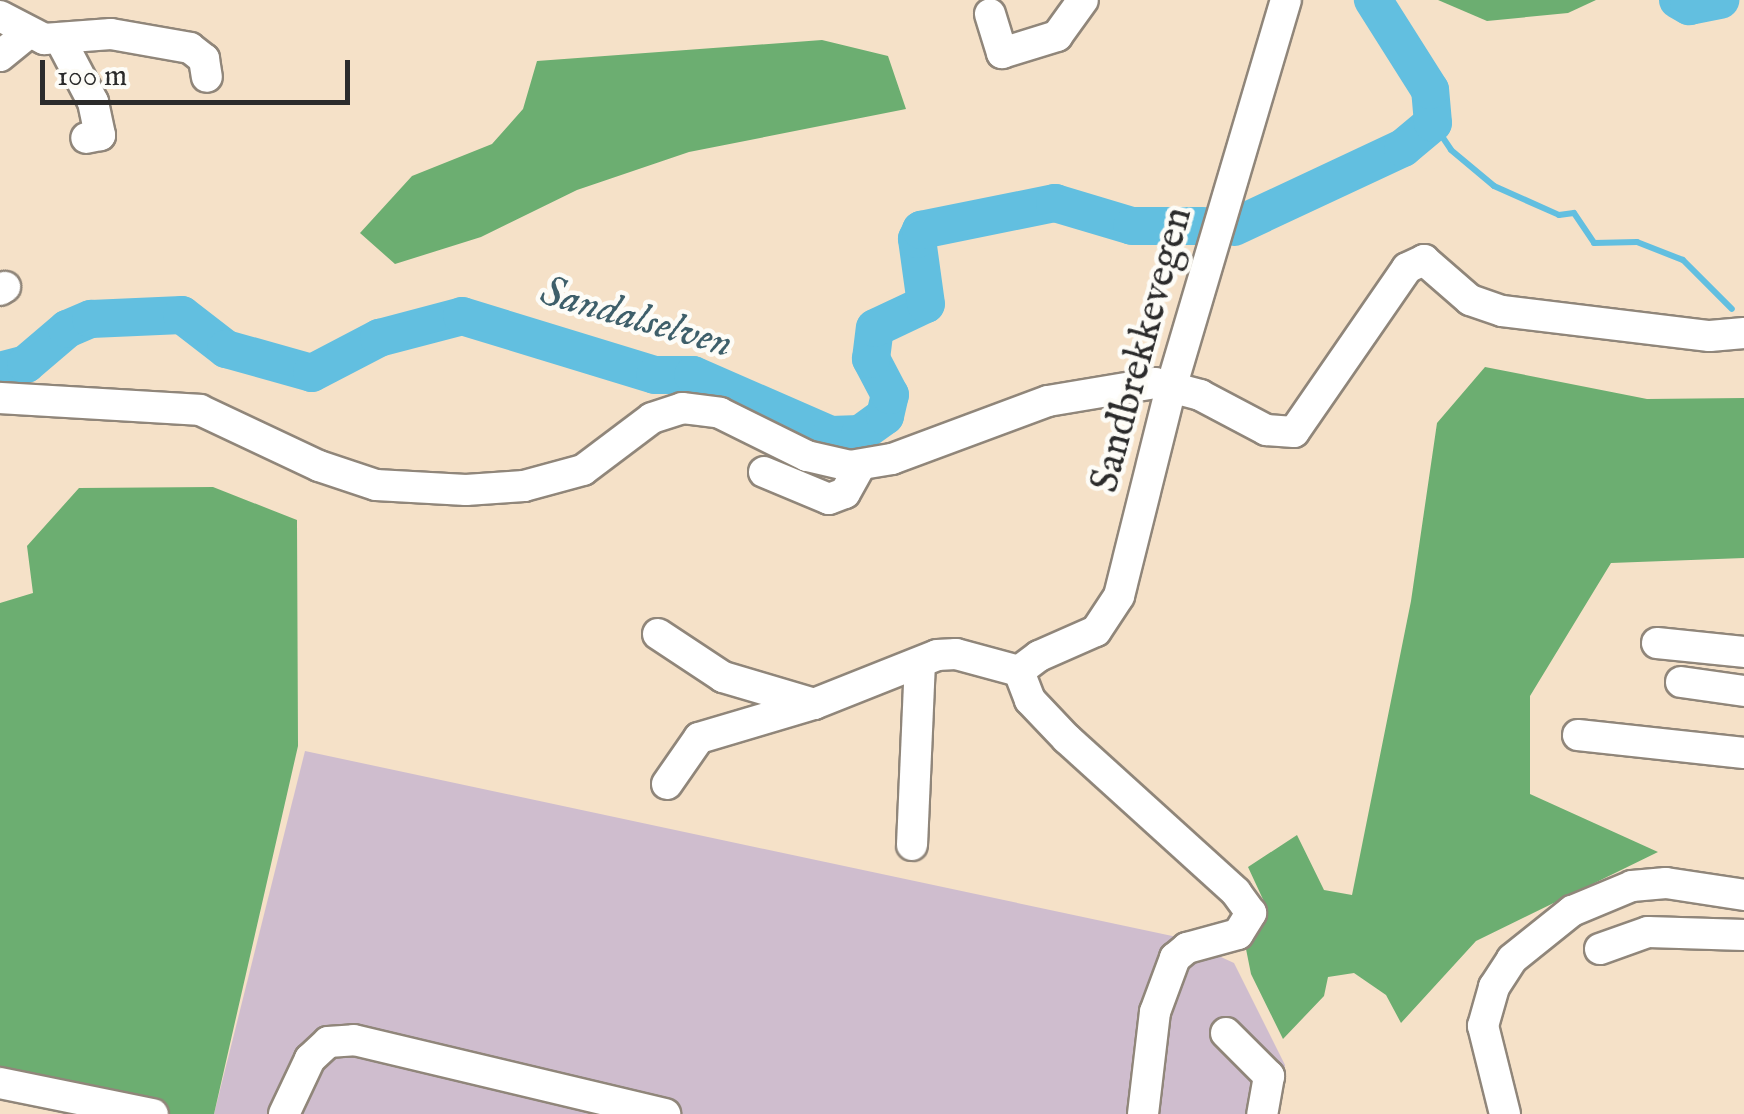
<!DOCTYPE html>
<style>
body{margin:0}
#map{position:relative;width:1744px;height:1114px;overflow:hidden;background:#f5e1c8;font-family:"IM FELL English",serif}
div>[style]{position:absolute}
.industrial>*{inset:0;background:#cfbdce}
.forest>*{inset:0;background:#6cae71}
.stream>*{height:6px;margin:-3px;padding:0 3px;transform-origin:3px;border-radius:3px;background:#62bfe0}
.river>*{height:38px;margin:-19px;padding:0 19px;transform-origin:19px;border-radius:19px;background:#62bfe0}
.roads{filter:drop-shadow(2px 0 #90867a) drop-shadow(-2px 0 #90867a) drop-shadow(0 2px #90867a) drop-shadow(0 -2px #90867a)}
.minor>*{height:30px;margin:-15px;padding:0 15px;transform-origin:15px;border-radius:15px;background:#fff}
span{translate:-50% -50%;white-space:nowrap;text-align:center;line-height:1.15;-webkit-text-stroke:9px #fdfcf7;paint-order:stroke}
.street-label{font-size:40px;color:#2b2b2b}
.water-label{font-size:42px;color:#3e5f6a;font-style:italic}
.scale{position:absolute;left:40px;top:60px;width:310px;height:45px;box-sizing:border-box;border:5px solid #2b2b2b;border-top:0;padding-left:12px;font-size:30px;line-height:35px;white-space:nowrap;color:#2b2b2b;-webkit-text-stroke:8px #fdfcf7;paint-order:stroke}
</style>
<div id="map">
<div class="industrial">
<div style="clip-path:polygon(305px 751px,1177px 937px,1234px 963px,1285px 1065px,1277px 1114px,214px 1114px)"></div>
</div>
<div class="forest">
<div style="clip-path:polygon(1438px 0,1596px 0,1568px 13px,1487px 21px)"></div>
<div style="clip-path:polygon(822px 40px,888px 56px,906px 109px,689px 152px,577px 190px,481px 237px,395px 264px,360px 233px,412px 176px,492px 144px,523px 109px,537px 61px)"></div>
<div style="clip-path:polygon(1485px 367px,1647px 399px,1744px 398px,1744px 558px,1611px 563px,1530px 696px,1530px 794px,1658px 852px,1476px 941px,1401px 1023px,1386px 995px,1354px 973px,1328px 977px,1324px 996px,1283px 1039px,1251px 974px,1245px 944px,1267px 908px,1248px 867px,1297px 835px,1324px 890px,1352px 895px,1411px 601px,1437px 423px)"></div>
<div style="clip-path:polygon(213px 487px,297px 520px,298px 746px,214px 1114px,132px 1114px,0 1068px,0 603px,33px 593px,27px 546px,79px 488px)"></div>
</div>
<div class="stream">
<div style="left:1433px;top:123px;width:32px;rotate:56deg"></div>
<div style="left:1451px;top:150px;width:56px;rotate:39.9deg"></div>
<div style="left:1494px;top:186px;width:71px;rotate:24deg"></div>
<div style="left:1559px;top:215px;width:15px;rotate:-8deg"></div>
<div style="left:1574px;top:213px;width:36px;rotate:56deg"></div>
<div style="left:1594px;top:243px;width:43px;rotate:-1.3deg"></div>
<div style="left:1637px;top:242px;width:49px;rotate:21.4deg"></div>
<div style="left:1683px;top:260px;width:69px;rotate:45deg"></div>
</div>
<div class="river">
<div style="left:1678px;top:0;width:13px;rotate:29deg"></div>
<div style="left:1689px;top:6px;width:32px;rotate:-11deg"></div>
<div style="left:1234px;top:227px;width:187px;rotate:-25.1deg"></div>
<div style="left:1403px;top:148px;width:39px;rotate:-40deg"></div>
<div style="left:1433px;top:123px;width:33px;rotate:-95deg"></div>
<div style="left:1430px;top:90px;width:107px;rotate:-122.3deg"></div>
<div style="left:0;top:371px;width:27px;rotate:-15deg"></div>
<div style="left:26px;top:364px;width:54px;rotate:-40.5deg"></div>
<div style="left:67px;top:329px;width:26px;rotate:-23deg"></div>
<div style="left:91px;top:319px;width:91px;rotate:-2.5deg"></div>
<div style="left:182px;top:315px;width:56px;rotate:37.7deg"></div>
<div style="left:226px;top:349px;width:89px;rotate:15.6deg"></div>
<div style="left:312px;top:373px;width:76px;rotate:-27.6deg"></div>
<div style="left:379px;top:338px;width:86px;rotate:-14.8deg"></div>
<div style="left:462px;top:316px;width:202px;rotate:17deg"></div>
<div style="left:655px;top:375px;width:38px"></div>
<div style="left:693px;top:375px;width:150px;rotate:23.5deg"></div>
<div style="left:831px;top:435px;width:29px;rotate:-2deg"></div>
<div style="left:860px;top:434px;width:31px;rotate:-36deg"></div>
<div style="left:885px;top:416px;width:22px;rotate:-77deg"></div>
<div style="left:890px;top:395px;width:41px;rotate:-117.8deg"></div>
<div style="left:871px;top:359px;width:31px;rotate:-83deg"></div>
<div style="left:875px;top:328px;width:56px;rotate:-25.2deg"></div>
<div style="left:926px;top:304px;width:66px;rotate:-97.9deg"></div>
<div style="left:917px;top:239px;width:10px;rotate:-66deg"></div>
<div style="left:921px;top:230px;width:137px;rotate:-11.4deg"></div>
<div style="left:1055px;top:203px;width:80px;rotate:16.6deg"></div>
<div style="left:1132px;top:226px;width:71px"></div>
</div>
<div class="roads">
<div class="minor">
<div style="left:990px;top:14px;width:41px;rotate:72.9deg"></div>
<div style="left:1002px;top:53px;width:58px;rotate:-17.2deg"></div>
<div style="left:1057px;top:36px;width:44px;rotate:-54.2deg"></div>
<div style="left:0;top:16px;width:50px;rotate:27.6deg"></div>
<div style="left:44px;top:39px;width:67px;rotate:-4.3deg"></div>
<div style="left:111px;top:34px;width:80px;rotate:10deg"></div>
<div style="left:190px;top:48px;width:18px;rotate:38deg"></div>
<div style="left:204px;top:59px;width:18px;rotate:81deg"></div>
<div style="left:61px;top:41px;width:69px;rotate:62.3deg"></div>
<div style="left:93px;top:102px;width:34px;rotate:78deg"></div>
<div style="left:100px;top:135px;width:14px;rotate:168deg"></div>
<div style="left:0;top:56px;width:32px;rotate:-39deg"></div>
<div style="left:0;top:290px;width:6px;rotate:-31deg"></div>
<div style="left:0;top:398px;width:200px;rotate:3.4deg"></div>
<div style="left:200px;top:410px;width:132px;rotate:25.2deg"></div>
<div style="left:319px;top:466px;width:60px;rotate:18.4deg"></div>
<div style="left:376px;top:485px;width:90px;rotate:3.2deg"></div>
<div style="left:466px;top:490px;width:58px;rotate:-3.9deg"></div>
<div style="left:524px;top:486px;width:61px;rotate:-15.2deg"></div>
<div style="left:583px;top:470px;width:86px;rotate:-37deg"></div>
<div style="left:652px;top:418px;width:32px;rotate:-18deg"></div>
<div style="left:682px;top:408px;width:38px;rotate:7deg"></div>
<div style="left:720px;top:413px;width:97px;rotate:26.3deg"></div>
<div style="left:807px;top:456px;width:44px;rotate:13.1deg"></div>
<div style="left:850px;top:466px;width:43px;rotate:-9.5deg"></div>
<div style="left:892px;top:459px;width:166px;rotate:-20.4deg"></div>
<div style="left:1048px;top:401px;width:109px;rotate:-9.5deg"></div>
<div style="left:1155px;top:383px;width:47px;rotate:14.9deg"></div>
<div style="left:1200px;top:395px;width:75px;rotate:27.9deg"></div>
<div style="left:1266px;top:430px;width:28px;rotate:4deg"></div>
<div style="left:1294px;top:432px;width:199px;rotate:-55.4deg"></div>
<div style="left:1407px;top:268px;width:19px;rotate:-25deg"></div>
<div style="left:1424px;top:260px;width:61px;rotate:41deg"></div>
<div style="left:1470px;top:300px;width:34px;rotate:19deg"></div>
<div style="left:1502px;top:311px;width:209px;rotate:6.9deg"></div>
<div style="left:1710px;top:336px;width:34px;rotate:-5deg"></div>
<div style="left:764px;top:472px;width:70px;rotate:22.6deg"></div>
<div style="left:829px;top:499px;width:17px;rotate:-21deg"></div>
<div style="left:845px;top:493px;width:31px;rotate:-61deg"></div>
<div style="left:658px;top:634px;width:78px;rotate:33.5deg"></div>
<div style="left:723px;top:677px;width:95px;rotate:16.5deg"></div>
<div style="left:814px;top:704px;width:132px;rotate:-21.7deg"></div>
<div style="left:937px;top:655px;width:19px;rotate:-3deg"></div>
<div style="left:956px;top:654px;width:65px;rotate:15.1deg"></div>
<div style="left:1657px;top:643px;width:87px;rotate:5.9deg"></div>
<div style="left:1681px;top:682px;width:64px;rotate:8.1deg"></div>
<div style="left:1578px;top:735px;width:167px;rotate:6.2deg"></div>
<div style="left:667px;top:784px;width:56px;rotate:-55.2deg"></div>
<div style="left:699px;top:738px;width:120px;rotate:-16.5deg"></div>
<div style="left:912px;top:845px;width:182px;rotate:-87.5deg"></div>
<div style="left:1600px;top:949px;width:51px;rotate:-19.5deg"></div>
<div style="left:1648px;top:932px;width:96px;rotate:1.8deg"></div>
<div style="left:1226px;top:1033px;width:61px;rotate:45deg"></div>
<div style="left:1269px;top:1076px;width:39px;rotate:100deg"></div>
<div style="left:0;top:1083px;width:156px;rotate:11.5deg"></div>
<div style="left:284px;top:1114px;width:61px;rotate:-64.7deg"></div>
<div style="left:310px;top:1059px;width:25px;rotate:-43deg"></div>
<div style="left:328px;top:1042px;width:26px;rotate:-4deg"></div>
<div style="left:354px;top:1040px;width:320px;rotate:13.4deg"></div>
<div style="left:1143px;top:1114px;width:103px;rotate:-83.3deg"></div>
<div style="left:1155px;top:1012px;width:58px;rotate:-69.7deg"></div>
<div style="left:1175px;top:958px;width:16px;rotate:-40deg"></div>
<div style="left:1187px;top:948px;width:53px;rotate:-15.4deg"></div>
<div style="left:1238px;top:934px;width:25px;rotate:-58deg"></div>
<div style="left:1251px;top:913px;width:26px;rotate:-126deg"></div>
<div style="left:1236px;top:892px;width:228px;rotate:-137.8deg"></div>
<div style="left:1067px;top:739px;width:54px;rotate:-133.5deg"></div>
<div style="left:1030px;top:700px;width:31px;rotate:-111deg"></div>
<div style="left:1019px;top:671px;width:25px;rotate:-37deg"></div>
<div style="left:1039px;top:656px;width:62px;rotate:-23.7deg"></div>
<div style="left:1096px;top:631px;width:42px;rotate:-56.7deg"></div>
<div style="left:1119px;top:596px;width:214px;rotate:-76deg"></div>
<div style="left:1171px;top:388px;width:405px;rotate:-73.5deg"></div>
<div style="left:1505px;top:1114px;width:91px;rotate:-104deg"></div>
<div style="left:1483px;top:1026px;width:41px;rotate:-74.2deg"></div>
<div style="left:1494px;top:987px;width:33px;rotate:-57deg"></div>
<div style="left:1512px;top:959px;width:77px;rotate:-38.7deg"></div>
<div style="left:1572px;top:911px;width:65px;rotate:-22.6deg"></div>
<div style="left:1632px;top:886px;width:34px;rotate:-5deg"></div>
<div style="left:1666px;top:883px;width:79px;rotate:8.7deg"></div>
</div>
</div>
<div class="street-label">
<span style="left:1143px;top:350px;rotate:-75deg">Sandbrekkevegen</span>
</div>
<div class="water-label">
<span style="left:636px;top:319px;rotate:16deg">Sandalselven</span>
</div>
<div class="scale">100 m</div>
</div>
